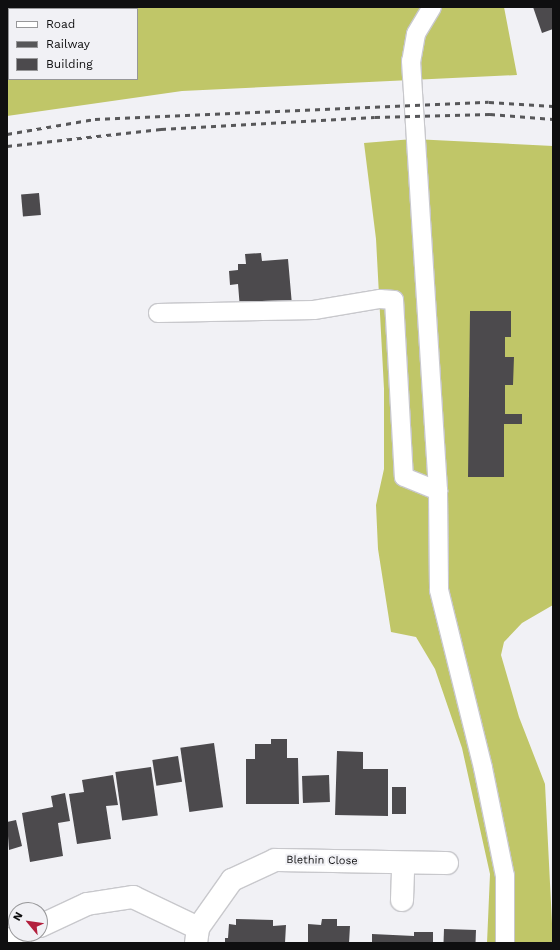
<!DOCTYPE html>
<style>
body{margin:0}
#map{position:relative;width:560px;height:950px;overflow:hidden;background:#f1f1f5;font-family:"Work Sans",sans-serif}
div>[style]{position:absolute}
.forest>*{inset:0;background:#c0c668}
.building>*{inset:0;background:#4c4a4d;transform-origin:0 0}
.roads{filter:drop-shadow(1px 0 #c8c8cc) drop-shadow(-1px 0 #c8c8cc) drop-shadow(0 1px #c8c8cc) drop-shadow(0 -1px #c8c8cc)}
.service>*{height:18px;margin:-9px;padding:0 9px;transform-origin:9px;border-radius:9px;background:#fff}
.minor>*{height:22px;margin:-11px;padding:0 11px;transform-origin:11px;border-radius:11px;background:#fff}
.rail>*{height:3px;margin-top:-1.5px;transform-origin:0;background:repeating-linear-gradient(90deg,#575759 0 5px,transparent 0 10px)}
span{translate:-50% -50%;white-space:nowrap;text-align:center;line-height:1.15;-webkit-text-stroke:4px #f1f1f5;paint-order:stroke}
.street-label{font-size:11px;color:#0f0f10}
.frame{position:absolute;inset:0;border:8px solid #0f0f10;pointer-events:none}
.legend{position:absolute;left:8px;top:8px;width:130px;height:72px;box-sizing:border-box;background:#f1f1f5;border:1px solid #979799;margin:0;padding:5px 7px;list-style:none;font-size:12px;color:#0f0f10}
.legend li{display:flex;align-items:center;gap:8px;height:20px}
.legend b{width:20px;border:1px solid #979799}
.north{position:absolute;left:8px;top:902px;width:40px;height:40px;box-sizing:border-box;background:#f1f1f5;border:1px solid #979799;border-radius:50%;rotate:299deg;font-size:11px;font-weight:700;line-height:16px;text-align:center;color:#0f0f10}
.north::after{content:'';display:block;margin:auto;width:14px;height:18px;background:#b3203d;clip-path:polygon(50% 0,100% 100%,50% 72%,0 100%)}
</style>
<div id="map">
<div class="forest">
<div style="clip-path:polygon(evenodd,7px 7px,504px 7px,517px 75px,182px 91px,7px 116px,7px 7px,9px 9px,137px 9px,137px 79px,9px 79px,9px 9px)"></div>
<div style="clip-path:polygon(413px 139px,553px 146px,553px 605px,522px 623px,504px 642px,501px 655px,519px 717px,545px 784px,553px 943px,487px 943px,490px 874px,462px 748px,435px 669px,416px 637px,391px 632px,378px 549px,376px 505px,384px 469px,384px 389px,376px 239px,364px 143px)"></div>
</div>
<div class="building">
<div style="clip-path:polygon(533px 7px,553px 7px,553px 29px,542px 33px)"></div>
<div style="left:39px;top:193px;width:22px;height:18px;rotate:85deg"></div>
<div style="clip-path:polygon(261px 253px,262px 261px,288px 259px,292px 305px,240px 309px,238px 284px,230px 285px,229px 271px,238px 270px,238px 264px,246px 264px,245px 254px)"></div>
<div style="clip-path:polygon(470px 311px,511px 311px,511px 337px,505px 337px,505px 357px,514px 357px,513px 385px,505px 385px,505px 414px,522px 414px,522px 424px,504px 424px,504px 477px,468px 477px)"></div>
<div style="clip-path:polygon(271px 739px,287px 739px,287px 758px,298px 758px,299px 804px,246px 804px,246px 759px,255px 759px,255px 744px,271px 744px)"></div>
<div style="left:214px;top:743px;width:65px;height:34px;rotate:82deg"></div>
<div style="clip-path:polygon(337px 751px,363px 752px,363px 769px,388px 769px,388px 816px,335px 815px)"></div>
<div style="left:178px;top:756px;width:26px;height:26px;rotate:81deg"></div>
<div style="left:151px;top:767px;width:49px;height:36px;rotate:82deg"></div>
<div style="clip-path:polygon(113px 775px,118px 805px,106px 806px,111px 839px,77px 844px,69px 794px,84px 792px,82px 780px)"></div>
<div style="left:329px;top:775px;width:27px;height:27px;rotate:88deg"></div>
<div style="left:392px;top:787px;width:14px;height:27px"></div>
<div style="clip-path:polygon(65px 793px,70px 821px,58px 823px,63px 856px,30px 862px,22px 813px,53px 807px,51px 796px)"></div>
<div style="clip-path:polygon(16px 820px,22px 846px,9px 850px,7px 822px)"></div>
<div style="clip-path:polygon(236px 919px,273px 920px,273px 926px,286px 925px,285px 943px,225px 943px,225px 938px,228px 938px,229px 924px,236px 925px)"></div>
<div style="clip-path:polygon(322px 919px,337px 919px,337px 926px,350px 926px,349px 943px,308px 943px,308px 924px,321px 925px)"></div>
<div style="left:444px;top:929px;width:32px;height:14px;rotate:2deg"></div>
<div style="clip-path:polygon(414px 932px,433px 932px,433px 943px,372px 943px,372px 934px,414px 936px)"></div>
</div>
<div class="roads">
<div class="service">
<div style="left:432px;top:7px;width:31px;rotate:121deg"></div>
<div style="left:416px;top:34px;width:27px;rotate:100deg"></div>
<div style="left:411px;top:61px;width:431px;rotate:86.4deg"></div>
<div style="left:438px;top:491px;width:99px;rotate:89.4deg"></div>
<div style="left:439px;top:590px;width:183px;rotate:76.1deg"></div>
<div style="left:483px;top:768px;width:110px;rotate:78.5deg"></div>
<div style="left:505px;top:876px;width:67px;rotate:90deg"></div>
<div style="left:158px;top:313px;width:156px;rotate:-1.1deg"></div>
<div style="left:314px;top:310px;width:67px;rotate:-9.5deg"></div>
<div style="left:380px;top:299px;width:14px;rotate:4deg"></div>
<div style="left:394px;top:300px;width:177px;rotate:86.8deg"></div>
<div style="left:404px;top:477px;width:37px;rotate:22deg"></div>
</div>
<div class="minor">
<div style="left:402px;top:900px;width:37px;rotate:-88deg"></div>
<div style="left:40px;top:926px;width:52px;rotate:-25.1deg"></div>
<div style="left:87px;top:904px;width:47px;rotate:-8.7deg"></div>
<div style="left:133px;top:897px;width:72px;rotate:25.5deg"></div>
<div style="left:7px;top:941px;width:17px;rotate:-24deg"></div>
<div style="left:196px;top:943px;width:15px;rotate:-82deg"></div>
<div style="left:198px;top:928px;width:59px;rotate:-54.7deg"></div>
<div style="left:232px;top:880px;width:47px;rotate:-24.9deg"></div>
<div style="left:275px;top:860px;width:172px;rotate:1deg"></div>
</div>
</div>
<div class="rail">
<div style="left:7px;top:134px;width:89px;rotate:-9.7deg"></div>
<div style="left:95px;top:119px;width:394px;rotate:-2.5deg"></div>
<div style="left:489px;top:102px;width:64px;rotate:3.6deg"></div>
<div style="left:7px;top:146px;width:155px;rotate:-6.3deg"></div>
<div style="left:161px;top:129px;width:214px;rotate:-3.2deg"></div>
<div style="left:375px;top:117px;width:115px;rotate:-1.5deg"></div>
<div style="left:490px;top:114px;width:63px;rotate:4.5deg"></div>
</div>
<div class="street-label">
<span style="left:322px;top:861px;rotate:1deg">Blethin Close</span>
</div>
<div class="frame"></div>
<ul class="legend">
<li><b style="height:5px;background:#fff"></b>Road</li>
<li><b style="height:5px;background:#575759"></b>Railway</li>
<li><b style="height:11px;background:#4c4a4d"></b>Building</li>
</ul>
<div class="north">N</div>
</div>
